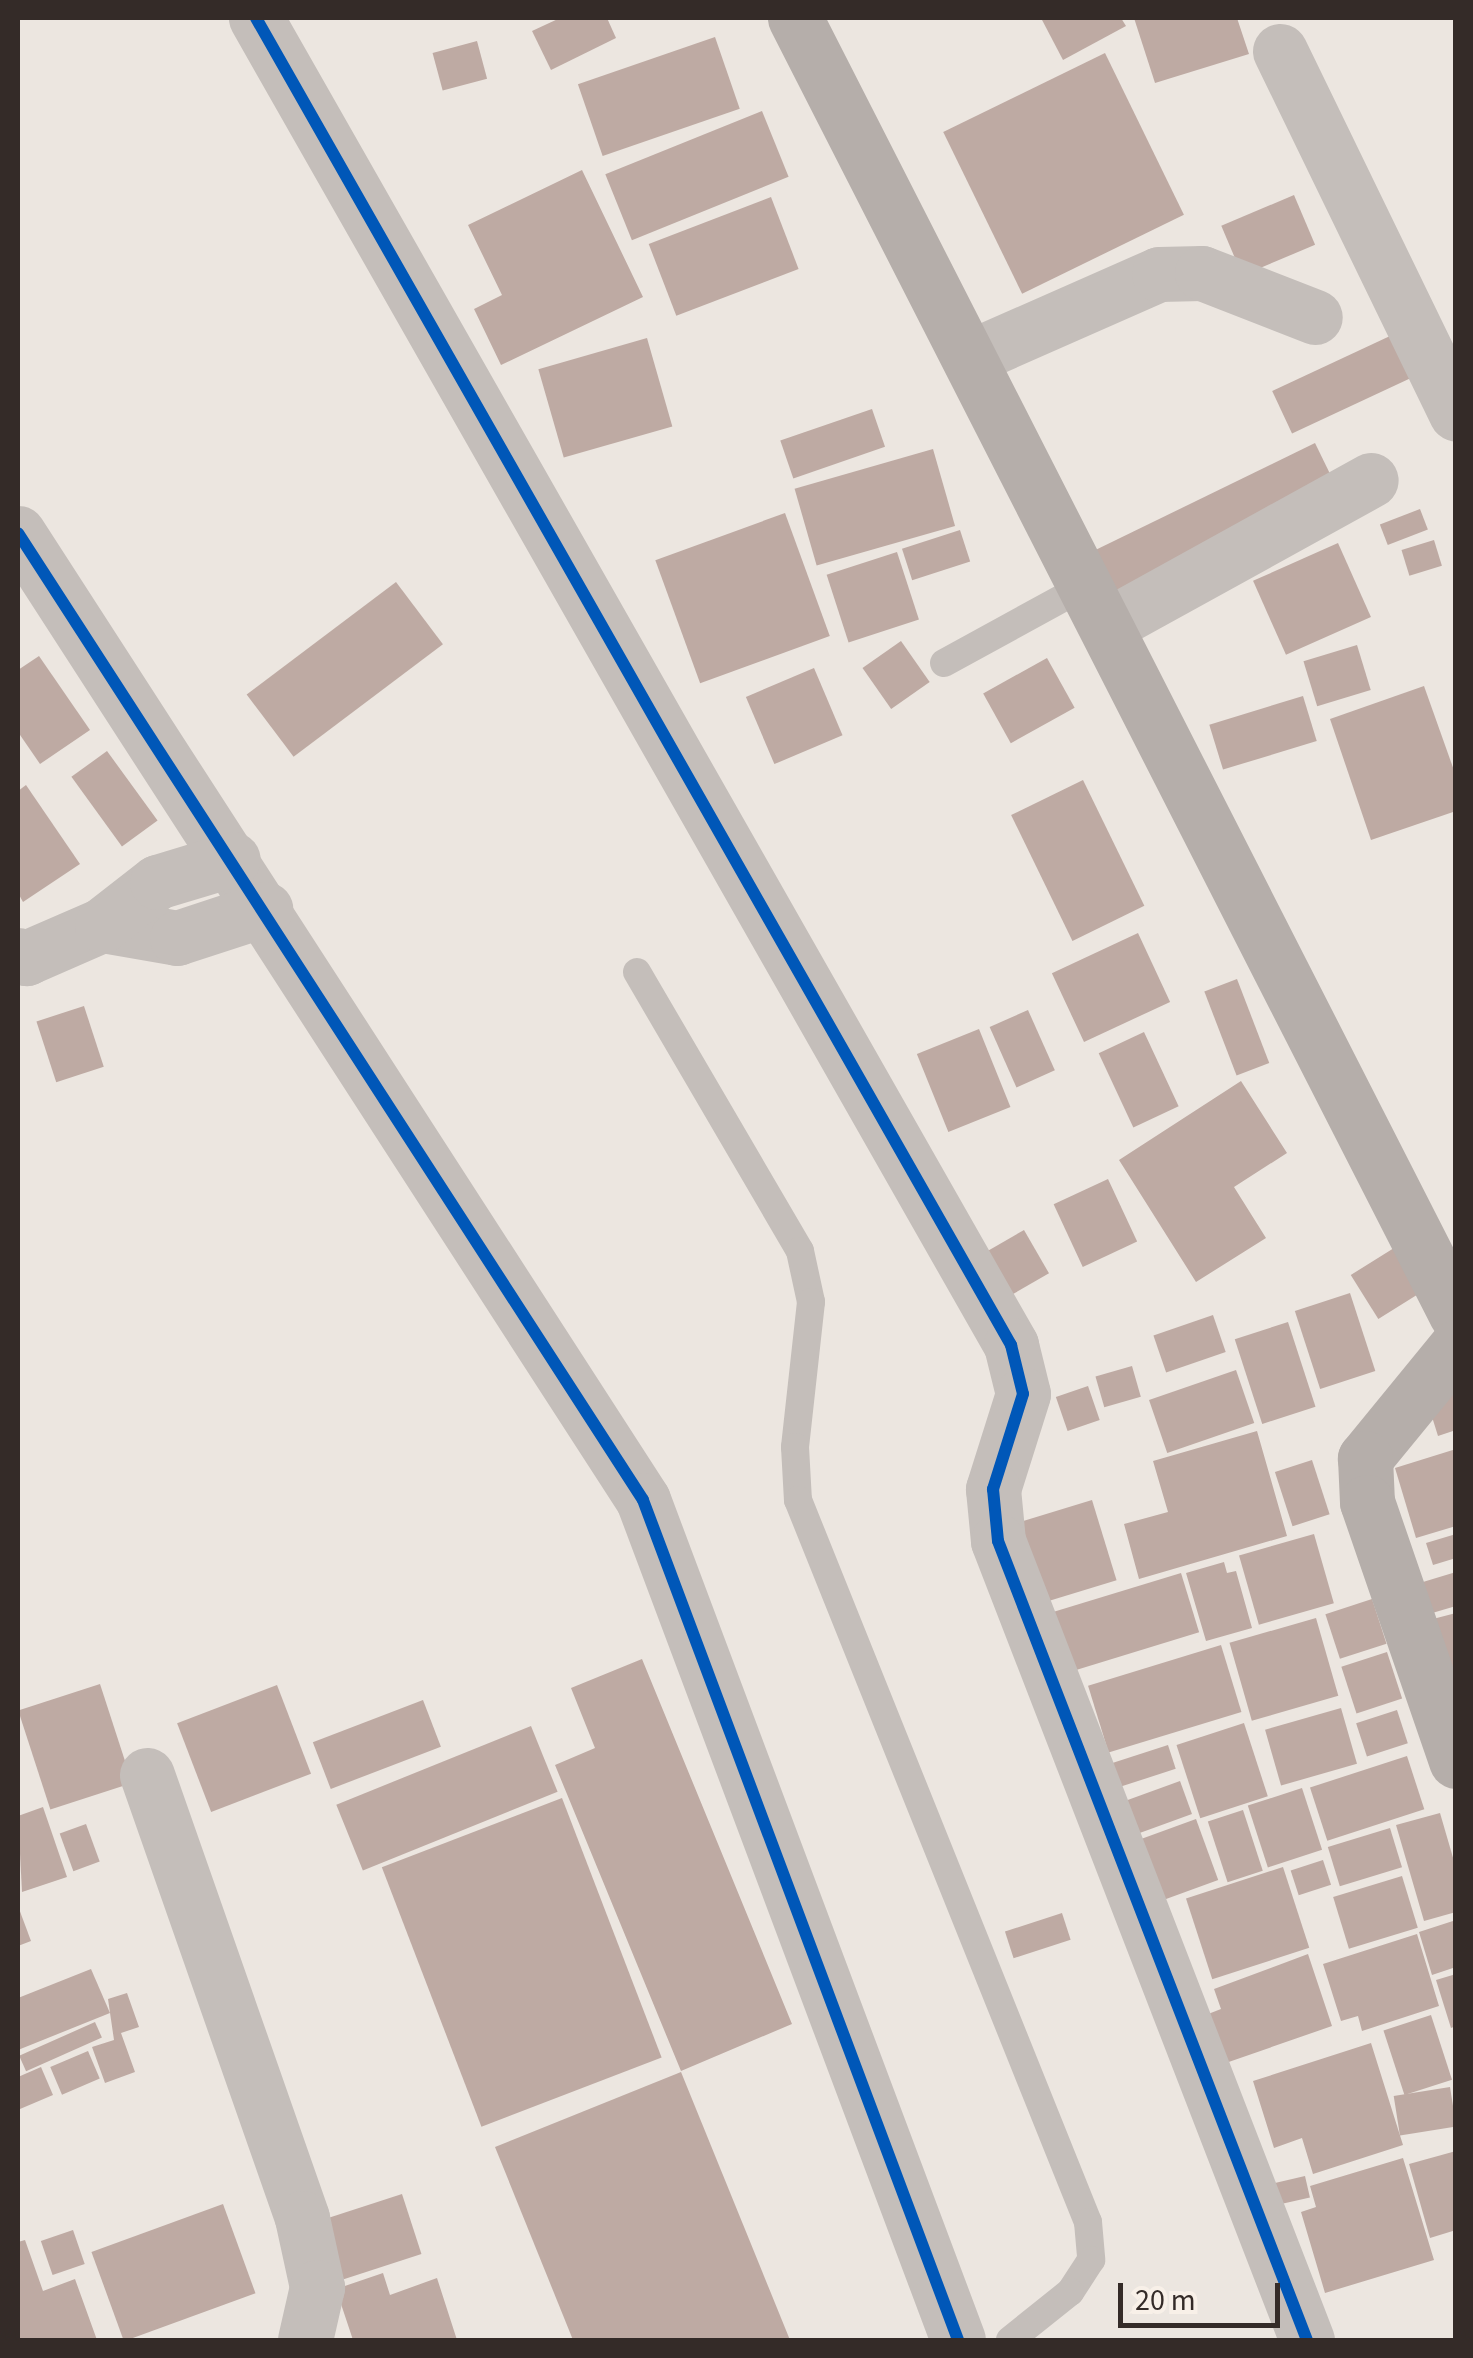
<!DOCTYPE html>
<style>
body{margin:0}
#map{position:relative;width:1473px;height:2358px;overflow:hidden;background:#ece6e0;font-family:"Source Sans 3",sans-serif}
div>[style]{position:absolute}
.building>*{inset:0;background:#beaaa3;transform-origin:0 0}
.lane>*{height:28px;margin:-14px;padding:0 14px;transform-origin:14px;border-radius:14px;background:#c4beba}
.street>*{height:55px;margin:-27.5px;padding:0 27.5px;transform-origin:27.5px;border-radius:27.5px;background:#c4beba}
.secondary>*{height:55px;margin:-27.5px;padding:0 27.5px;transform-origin:27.5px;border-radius:27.5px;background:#b5aeaa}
.cycleway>*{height:12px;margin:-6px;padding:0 6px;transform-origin:6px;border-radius:6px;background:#0057b8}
span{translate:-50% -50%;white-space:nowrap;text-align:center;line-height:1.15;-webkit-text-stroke:9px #f8f0e8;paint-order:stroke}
.frame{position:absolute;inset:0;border:20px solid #342b28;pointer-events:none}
.scale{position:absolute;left:1118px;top:2283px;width:162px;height:45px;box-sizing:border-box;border:5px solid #342b28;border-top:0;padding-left:12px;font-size:30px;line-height:35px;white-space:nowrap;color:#342b28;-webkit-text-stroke:8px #f8f0e8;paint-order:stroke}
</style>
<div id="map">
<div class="building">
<div style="clip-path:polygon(560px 18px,607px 18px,616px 38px,551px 70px,532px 31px)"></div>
<div style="clip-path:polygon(1041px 18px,1121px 18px,1126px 26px,1063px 60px)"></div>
<div style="clip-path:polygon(1134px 18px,1237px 18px,1249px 54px,1155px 83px)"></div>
<div style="left:715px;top:37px;width:76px;height:145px;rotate:71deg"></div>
<div style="left:477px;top:41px;width:39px;height:46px;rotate:75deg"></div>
<div style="left:1105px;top:53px;width:180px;height:180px;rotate:64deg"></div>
<div style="left:762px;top:111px;width:71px;height:169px;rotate:68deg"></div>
<div style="clip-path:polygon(582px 170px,643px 297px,501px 365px,474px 309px,502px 295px,468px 225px)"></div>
<div style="left:1294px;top:195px;width:54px;height:79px;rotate:67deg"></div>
<div style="left:771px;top:197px;width:77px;height:131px;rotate:69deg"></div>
<div style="left:1390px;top:336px;width:47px;height:130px;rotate:65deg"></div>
<div style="left:647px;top:338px;width:92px;height:113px;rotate:74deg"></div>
<div style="left:872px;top:409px;width:40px;height:97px;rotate:71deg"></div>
<div style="left:1315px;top:443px;width:50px;height:246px;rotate:64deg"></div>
<div style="left:933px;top:449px;width:80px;height:144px;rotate:74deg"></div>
<div style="left:1420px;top:509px;width:22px;height:43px;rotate:69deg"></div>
<div style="left:785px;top:513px;width:131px;height:138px;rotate:70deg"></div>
<div style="left:960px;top:530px;width:33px;height:61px;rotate:72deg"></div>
<div style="left:1434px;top:540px;width:27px;height:34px;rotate:73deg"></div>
<div style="left:1338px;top:543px;width:81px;height:93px;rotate:66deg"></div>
<div style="left:897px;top:552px;width:71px;height:74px;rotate:72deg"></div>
<div style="left:396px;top:582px;width:78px;height:187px;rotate:53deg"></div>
<div style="left:901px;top:641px;width:50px;height:47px;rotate:55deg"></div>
<div style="left:1357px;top:645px;width:47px;height:56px;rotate:73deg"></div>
<div style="clip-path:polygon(39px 656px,90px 730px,40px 764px,18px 732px,18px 670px)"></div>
<div style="left:1047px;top:658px;width:57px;height:73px;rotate:61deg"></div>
<div style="left:814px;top:668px;width:73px;height:74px;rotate:67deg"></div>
<div style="clip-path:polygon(1424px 686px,1456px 776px,1456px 811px,1371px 840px,1330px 719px)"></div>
<div style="left:1303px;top:696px;width:47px;height:98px;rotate:73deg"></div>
<div style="left:107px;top:751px;width:86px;height:44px;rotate:54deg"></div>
<div style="left:1083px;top:780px;width:140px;height:80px;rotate:64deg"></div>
<div style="clip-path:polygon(26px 785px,80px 864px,23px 902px,18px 893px,18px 791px)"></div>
<div style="left:1138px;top:933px;width:76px;height:95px;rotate:65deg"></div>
<div style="left:1237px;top:979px;width:90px;height:35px;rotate:69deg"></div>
<div style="left:84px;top:1006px;width:64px;height:50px;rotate:72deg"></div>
<div style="left:1028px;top:1010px;width:66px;height:42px;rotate:66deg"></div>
<div style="left:979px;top:1029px;width:84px;height:67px;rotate:68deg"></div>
<div style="left:1144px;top:1032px;width:82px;height:50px;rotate:65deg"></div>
<div style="clip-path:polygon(1241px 1081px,1287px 1153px,1234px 1187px,1266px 1238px,1196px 1282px,1119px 1160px)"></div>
<div style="left:1108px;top:1179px;width:69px;height:60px;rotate:65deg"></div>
<div style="left:1024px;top:1230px;width:50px;height:45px;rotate:60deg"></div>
<div style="left:1394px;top:1248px;width:52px;height:51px;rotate:58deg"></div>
<div style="left:1350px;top:1293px;width:82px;height:58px;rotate:72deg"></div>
<div style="left:1213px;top:1315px;width:39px;height:63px;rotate:71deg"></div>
<div style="left:1288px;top:1322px;width:89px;height:56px;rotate:72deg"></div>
<div style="left:1132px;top:1366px;width:32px;height:38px;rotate:74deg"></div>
<div style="left:1236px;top:1370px;width:56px;height:92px;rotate:71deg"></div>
<div style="left:1088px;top:1386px;width:36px;height:34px;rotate:71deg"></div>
<div style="clip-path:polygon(1456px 1392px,1456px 1430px,1438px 1436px,1427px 1401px)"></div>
<div style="clip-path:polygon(1257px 1431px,1287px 1536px,1139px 1579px,1124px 1524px,1168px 1512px,1153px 1461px)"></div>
<div style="clip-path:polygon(1456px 1449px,1456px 1526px,1416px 1538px,1395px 1468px)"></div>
<div style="left:1312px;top:1460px;width:57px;height:39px;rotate:72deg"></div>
<div style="left:1092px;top:1500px;width:84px;height:77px;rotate:73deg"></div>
<div style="left:1314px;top:1534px;width:72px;height:78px;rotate:74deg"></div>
<div style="clip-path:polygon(1456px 1534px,1456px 1558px,1433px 1565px,1426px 1543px)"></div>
<div style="clip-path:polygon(1224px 1562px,1227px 1573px,1236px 1571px,1252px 1628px,1206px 1641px,1186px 1573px)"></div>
<div style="clip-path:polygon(1456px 1572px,1456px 1606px,1422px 1616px,1413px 1585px)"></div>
<div style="left:1181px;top:1573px;width:62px;height:138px;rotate:73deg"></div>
<div style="left:1372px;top:1599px;width:47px;height:49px;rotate:72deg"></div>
<div style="clip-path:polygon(1456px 1613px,1456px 1677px,1429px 1620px)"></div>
<div style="left:1316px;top:1618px;width:81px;height:90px;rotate:74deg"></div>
<div style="left:1221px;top:1645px;width:70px;height:139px;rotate:73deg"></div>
<div style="left:1387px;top:1652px;width:49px;height:48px;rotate:72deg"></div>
<div style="clip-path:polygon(642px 1659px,792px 2024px,681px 2071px,555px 1765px,595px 1748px,571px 1688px)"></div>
<div style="left:100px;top:1684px;width:104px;height:86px;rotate:72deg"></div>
<div style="left:277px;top:1685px;width:95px;height:107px;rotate:69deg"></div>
<div style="left:423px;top:1700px;width:50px;height:118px;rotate:69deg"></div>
<div style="left:1341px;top:1708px;width:58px;height:79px;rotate:74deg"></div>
<div style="left:1397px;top:1710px;width:35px;height:43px;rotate:72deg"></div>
<div style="left:1244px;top:1723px;width:77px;height:71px;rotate:72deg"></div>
<div style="left:531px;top:1726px;width:71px;height:210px;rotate:68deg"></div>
<div style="left:1168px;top:1745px;width:25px;height:69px;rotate:72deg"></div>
<div style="left:1407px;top:1756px;width:56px;height:102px;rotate:72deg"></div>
<div style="left:1180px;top:1781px;width:35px;height:63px;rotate:70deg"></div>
<div style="left:1302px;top:1788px;width:65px;height:57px;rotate:72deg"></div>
<div style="left:562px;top:1798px;width:278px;height:193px;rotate:69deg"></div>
<div style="clip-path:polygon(43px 1807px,67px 1877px,22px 1892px,18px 1816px)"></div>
<div style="left:1243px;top:1810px;width:64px;height:37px;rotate:72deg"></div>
<div style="clip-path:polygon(1440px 1813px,1456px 1868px,1456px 1912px,1424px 1921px,1396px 1825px)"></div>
<div style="left:1196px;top:1819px;width:65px;height:65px;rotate:70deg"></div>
<div style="left:86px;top:1824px;width:40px;height:28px;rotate:70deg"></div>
<div style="left:1390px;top:1828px;width:41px;height:65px;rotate:73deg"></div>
<div style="left:1323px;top:1860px;width:26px;height:34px;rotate:72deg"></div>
<div style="left:1283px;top:1867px;width:85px;height:102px;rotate:72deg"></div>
<div style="left:1402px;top:1876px;width:54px;height:72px;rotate:73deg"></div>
<div style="clip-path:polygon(18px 1906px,31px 1941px,18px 1946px)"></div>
<div style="left:1062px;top:1913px;width:28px;height:60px;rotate:72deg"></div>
<div style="clip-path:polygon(1456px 1920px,1456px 1967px,1432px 1975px,1419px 1932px)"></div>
<div style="clip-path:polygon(1417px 1934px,1439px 2006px,1362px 2031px,1358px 2016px,1341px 2021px,1323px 1964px)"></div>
<div style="clip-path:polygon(1308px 1954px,1332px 2026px,1220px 2065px,1203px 2016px,1221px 2009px,1214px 1989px)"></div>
<div style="clip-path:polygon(91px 1969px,110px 2013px,18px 2050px,18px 1998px)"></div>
<div style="clip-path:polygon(1456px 1974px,1456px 2026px,1451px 2028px,1436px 1980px)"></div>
<div style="clip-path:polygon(127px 1993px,139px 2027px,121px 2033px,135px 2072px,105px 2083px,92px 2047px,114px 2040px,108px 1999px)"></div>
<div style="left:1431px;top:2015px;width:68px;height:50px;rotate:72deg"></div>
<div style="left:95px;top:2022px;width:17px;height:83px;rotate:66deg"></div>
<div style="clip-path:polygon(1371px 2043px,1403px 2145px,1313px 2174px,1302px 2138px,1274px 2148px,1253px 2081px)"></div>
<div style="left:88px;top:2051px;width:30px;height:41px;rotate:67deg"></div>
<div style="clip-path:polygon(41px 2067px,53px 2095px,20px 2109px,18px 2077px)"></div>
<div style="clip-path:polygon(681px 2072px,790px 2340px,573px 2340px,495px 2147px)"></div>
<div style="left:1450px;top:2087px;width:40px;height:57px;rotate:81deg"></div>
<div style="clip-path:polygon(1456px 2151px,1456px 2230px,1430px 2238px,1409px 2164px)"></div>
<div style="clip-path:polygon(1403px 2158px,1434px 2260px,1325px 2293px,1301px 2212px,1316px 2207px,1310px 2186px)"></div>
<div style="left:1305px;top:2176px;width:22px;height:33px;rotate:77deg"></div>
<div style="left:402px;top:2194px;width:63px;height:89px;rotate:72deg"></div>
<div style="left:223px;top:2204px;width:95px;height:140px;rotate:70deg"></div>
<div style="left:73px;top:2230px;width:36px;height:34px;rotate:71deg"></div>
<div style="clip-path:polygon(25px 2240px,43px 2291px,75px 2279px,97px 2340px,18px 2340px,18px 2242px)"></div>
<div style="clip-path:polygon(383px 2273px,390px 2295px,437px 2278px,457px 2340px,353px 2340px,336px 2289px)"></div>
</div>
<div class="lane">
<div style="left:944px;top:663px;width:164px;rotate:-28.7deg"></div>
<div style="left:637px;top:972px;width:323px;rotate:59.7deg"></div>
<div style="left:800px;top:1251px;width:52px;rotate:77.8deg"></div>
<div style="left:811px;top:1302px;width:146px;rotate:96.3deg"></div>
<div style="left:795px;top:1447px;width:53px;rotate:86.8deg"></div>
<div style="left:798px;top:1500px;width:778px;rotate:68.12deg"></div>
<div style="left:1088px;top:2222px;width:38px;rotate:85deg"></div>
<div style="left:1091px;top:2260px;width:38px;rotate:123deg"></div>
<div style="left:1070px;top:2292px;width:77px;rotate:141.3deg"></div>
</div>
<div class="street">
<div style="left:256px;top:18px;width:1527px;rotate:60.36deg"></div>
<div style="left:1011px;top:1345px;width:50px;rotate:76.2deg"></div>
<div style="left:1023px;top:1394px;width:100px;rotate:107.5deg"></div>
<div style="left:993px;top:1489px;width:52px;rotate:84.5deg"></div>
<div style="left:998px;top:1541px;width:857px;rotate:68.86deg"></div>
<div style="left:1280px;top:51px;width:403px;rotate:64.1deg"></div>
<div style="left:973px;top:356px;width:203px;rotate:-23.8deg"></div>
<div style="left:1159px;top:274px;width:43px;rotate:-1.3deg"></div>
<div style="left:1202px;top:273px;width:121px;rotate:21.3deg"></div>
<div style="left:18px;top:533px;width:1151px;rotate:57.12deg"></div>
<div style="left:643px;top:1500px;width:897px;rotate:69.44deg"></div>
<div style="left:1108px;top:625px;width:300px;rotate:-28.9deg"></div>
<div style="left:102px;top:925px;width:76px;rotate:9.8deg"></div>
<div style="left:177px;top:938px;width:93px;rotate:-18.2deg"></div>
<div style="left:18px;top:955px;width:9px;rotate:21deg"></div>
<div style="left:26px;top:958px;width:83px;rotate:-23.5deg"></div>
<div style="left:102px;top:925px;width:70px;rotate:-38deg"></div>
<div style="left:157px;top:882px;width:79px;rotate:-16.8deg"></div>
<div style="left:147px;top:1775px;width:469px;rotate:70.7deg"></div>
<div style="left:302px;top:2218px;width:71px;rotate:77.7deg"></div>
<div style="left:317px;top:2287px;width:54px;rotate:102.8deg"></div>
</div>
<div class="secondary">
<div style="left:795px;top:18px;width:1455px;rotate:62.98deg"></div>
<div style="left:1456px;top:1347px;width:144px;rotate:129.3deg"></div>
<div style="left:1365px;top:1458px;width:44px;rotate:87.4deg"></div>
<div style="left:1367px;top:1502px;width:274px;rotate:71deg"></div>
</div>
<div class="cycleway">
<div style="left:256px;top:18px;width:1527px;rotate:60.36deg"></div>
<div style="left:1011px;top:1345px;width:50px;rotate:76.2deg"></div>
<div style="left:1023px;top:1394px;width:100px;rotate:107.5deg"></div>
<div style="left:993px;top:1489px;width:52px;rotate:84.5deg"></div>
<div style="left:998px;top:1541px;width:857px;rotate:68.86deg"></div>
<div style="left:18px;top:533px;width:1151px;rotate:57.12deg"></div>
<div style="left:643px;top:1500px;width:897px;rotate:69.44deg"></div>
</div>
<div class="frame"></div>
<div class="scale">20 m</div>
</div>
